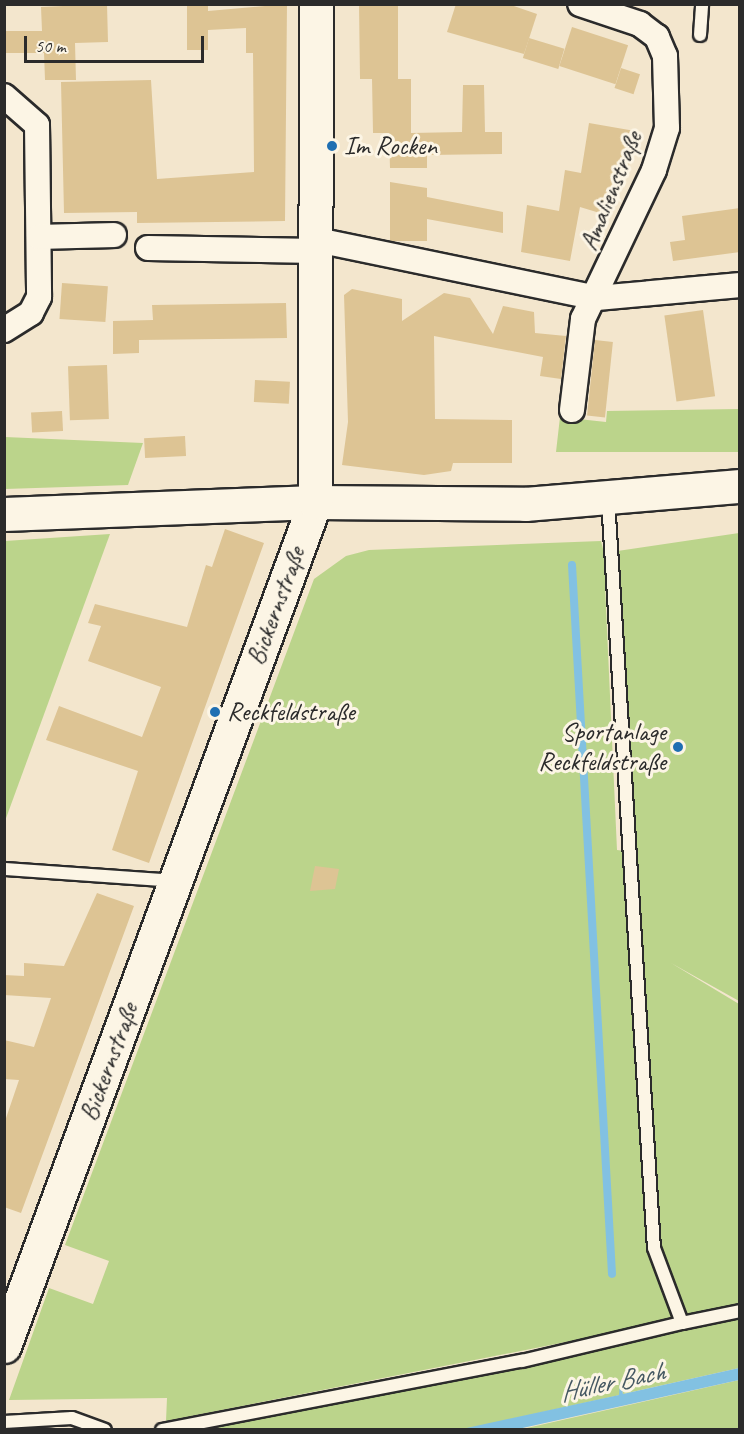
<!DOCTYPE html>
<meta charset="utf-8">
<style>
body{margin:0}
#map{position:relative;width:744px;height:1434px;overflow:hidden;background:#f3e6cd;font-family:Caveat,sans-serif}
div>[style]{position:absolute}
.green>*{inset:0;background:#bbd48b}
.water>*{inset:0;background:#82c1e2}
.stream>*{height:8px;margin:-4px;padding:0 4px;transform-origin:4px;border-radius:4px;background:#82c1e2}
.building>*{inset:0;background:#ddc494;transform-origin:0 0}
.roads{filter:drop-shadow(2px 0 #2b2b2b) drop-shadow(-2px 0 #2b2b2b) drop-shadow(0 2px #2b2b2b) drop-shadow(0 -2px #2b2b2b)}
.lane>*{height:12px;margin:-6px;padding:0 6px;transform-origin:6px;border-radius:6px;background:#fcf5e5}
.street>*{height:24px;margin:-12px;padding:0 12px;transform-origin:12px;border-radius:12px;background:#fcf5e5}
.secondary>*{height:33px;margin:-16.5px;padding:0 16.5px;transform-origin:16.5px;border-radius:16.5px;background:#fcf5e5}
.dots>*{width:16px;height:16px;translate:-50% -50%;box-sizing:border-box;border:3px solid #fcf5e5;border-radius:50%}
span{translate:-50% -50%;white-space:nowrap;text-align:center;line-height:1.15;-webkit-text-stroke:6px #fcf5e5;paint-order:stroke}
.poi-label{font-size:26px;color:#2b2b2b}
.left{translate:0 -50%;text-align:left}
.right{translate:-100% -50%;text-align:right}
.street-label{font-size:26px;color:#2b2b2b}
.water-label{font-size:27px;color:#455862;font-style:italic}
.frame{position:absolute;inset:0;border:6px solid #2b2b2b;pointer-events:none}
.scale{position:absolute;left:24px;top:36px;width:180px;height:27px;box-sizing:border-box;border:3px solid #2b2b2b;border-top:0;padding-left:8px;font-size:18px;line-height:21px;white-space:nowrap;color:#2b2b2b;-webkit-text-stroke:4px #fcf5e5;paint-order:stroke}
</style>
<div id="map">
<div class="green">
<div style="clip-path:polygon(739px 409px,739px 452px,556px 452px,560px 417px,606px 422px,607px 411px)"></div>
<div style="clip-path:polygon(5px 437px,143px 443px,128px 485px,5px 489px)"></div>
<div style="clip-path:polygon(evenodd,739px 533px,739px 1001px,671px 963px,739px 1004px,739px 1368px,623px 1394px,620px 1381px,620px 1395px,462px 1430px,209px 1429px,590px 1353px,586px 1338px,166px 1421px,167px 1398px,9px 1400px,49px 1288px,93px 1304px,109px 1261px,65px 1245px,314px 579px,346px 556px,369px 550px,601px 541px,604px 553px,739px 533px,605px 585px,606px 585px,625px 851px,617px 850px,605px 585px)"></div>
<div style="clip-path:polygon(110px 534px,5px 821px,5px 541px)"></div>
<div style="clip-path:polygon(739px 1380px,739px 1429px,518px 1430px,642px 1402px)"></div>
</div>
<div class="water">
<div style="clip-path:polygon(739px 1368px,739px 1380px,518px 1429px,462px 1429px,619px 1395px,620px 1381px,623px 1394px)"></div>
</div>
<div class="stream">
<div style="left:572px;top:565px;width:710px;rotate:86.77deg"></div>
</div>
<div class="building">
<div style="clip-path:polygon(107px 4px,108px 42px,75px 43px,76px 80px,45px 80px,44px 53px,4px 53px,4px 31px,42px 31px,41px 7px)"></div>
<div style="clip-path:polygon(187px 4px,208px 4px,208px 11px,287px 4px,285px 221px,137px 223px,137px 212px,64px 213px,61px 82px,151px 80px,157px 179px,254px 172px,253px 53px,246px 53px,246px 28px,208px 30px,208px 50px,187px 50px)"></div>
<div style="clip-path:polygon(359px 4px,398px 4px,398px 79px,411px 79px,411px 133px,462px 132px,463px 85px,484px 85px,485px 132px,502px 132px,502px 154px,427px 155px,427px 168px,390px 168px,389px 133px,373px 133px,372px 79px,360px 79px)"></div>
<div style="clip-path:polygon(456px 4px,508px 4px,537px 14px,524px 54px,447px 32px)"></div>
<div style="left:572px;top:27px;width:59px;height:41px;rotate:18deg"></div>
<div style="left:529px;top:38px;width:37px;height:21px;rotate:17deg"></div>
<div style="left:621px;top:68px;width:20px;height:21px;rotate:18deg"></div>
<div style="clip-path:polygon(589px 123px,635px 131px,627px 177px,615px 175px,603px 214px,580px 207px,570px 261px,521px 252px,527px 205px,559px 211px,565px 170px,581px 173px)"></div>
<div style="clip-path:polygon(390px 182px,427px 188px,427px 197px,503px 212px,503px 233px,427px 219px,427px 241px,390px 241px)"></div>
<div style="clip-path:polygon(740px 208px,740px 252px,673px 261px,670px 242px,685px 240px,682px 216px)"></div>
<div style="left:62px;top:283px;width:46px;height:36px;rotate:4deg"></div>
<div style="clip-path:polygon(352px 289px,402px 299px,402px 321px,444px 293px,470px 298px,493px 334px,503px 306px,534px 312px,535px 333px,566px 336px,561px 379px,540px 376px,543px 357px,434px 336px,435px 419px,512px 420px,512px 463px,453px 463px,451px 471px,424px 475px,342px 465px,348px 422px,344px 295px)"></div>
<div style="clip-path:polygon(286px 303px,287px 338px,139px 340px,139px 353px,113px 354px,113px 321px,153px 320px,152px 305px)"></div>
<div style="left:703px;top:310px;width:87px;height:39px;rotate:82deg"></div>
<div style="left:595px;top:340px;width:18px;height:76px;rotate:6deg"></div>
<div style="left:107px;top:365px;width:54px;height:39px;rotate:88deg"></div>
<div style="left:255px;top:380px;width:35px;height:22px;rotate:3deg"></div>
<div style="left:62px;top:411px;width:20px;height:31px;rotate:87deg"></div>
<div style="left:185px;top:436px;width:20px;height:41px;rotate:87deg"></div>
<div style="clip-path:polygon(225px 529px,264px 543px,149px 863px,112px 850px,138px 771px,46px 740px,59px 706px,142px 737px,161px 687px,88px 661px,101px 626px,88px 623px,95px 604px,187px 627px,206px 565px,212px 567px)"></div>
<div style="clip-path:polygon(315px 866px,339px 869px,335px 889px,310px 891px)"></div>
<div style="clip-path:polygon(97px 893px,134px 906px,21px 1213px,4px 1207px,4px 1124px,19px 1080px,4px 1079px,4px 1040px,34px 1047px,51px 998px,4px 995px,4px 975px,24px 976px,24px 963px,64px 966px)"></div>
</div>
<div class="roads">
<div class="lane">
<div style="left:700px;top:35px;width:31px;rotate:-86deg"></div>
<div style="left:608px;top:499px;width:750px;rotate:86.49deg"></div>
<div style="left:654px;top:1248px;width:80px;rotate:69.5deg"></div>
<div style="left:682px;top:1323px;width:59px;rotate:-11.7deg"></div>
<div style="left:4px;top:869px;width:170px;rotate:4deg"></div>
<div style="left:4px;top:1422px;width:68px;rotate:-3.4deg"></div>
<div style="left:72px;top:1418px;width:35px;rotate:20deg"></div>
<div style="left:162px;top:1430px;width:367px;rotate:-10.9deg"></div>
<div style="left:522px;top:1361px;width:164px;rotate:-13.4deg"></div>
</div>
<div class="street">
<div style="left:4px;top:96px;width:44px;rotate:41.3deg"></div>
<div style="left:37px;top:125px;width:172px;rotate:89.3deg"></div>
<div style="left:39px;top:297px;width:18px;rotate:117deg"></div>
<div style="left:31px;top:313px;width:32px;rotate:148deg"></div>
<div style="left:39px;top:237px;width:75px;rotate:-1.5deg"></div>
<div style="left:317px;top:240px;width:286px;rotate:11.7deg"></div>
<div style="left:597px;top:298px;width:144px;rotate:-5.2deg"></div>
<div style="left:148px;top:248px;width:169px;rotate:1deg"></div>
<div style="left:572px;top:410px;width:92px;rotate:-83.1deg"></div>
<div style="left:583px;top:319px;width:165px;rotate:-64.5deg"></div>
<div style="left:654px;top:170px;width:44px;rotate:-72.8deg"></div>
<div style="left:667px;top:128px;width:72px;rotate:-91.6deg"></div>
<div style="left:665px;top:56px;width:21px;rotate:-113deg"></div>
<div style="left:657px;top:37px;width:21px;rotate:-143deg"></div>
<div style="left:640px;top:24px;width:63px;rotate:-161.6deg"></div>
</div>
<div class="secondary">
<div style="left:4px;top:514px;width:311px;rotate:-2.2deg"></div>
<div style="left:315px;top:502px;width:210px;rotate:0.5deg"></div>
<div style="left:525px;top:504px;width:216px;rotate:-4.8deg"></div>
<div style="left:4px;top:1346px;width:899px;rotate:-69.77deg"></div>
<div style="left:315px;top:502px;width:498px;rotate:-89.9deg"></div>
</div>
</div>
<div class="dots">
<div style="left:332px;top:146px;background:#1f6fb2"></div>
<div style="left:215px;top:712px;background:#1f6fb2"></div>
<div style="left:678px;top:747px;background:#1f6fb2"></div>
</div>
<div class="poi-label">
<span class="left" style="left:344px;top:146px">Im Rocken</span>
<span class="left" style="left:227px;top:712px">Reckfeldstraße</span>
<span class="right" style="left:666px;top:747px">Sportanlage<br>Reckfeldstraße</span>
</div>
<div class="street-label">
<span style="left:611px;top:191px;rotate:-68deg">Amalienstraße</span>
<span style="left:276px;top:606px;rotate:-70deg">Bickernstraße</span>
<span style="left:109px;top:1062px;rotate:-70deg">Bickernstraße</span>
</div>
<div class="water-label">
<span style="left:612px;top:1382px;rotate:-12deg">Hüller Bach</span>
</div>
<div class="frame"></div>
<div class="scale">50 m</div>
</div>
